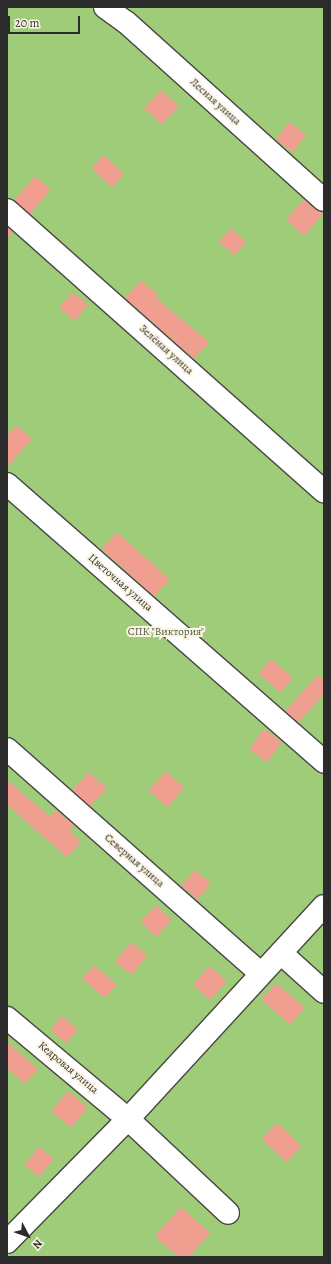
<!DOCTYPE html>
<meta charset="utf-8">
<style>
body{margin:0}
#map{position:relative;width:331px;height:1264px;overflow:hidden;background:#f3ebd1;font-family:Alegreya,serif}
div>[style]{position:absolute}
.green>*{inset:0;background:#9ecc79;transform-origin:0 0}
.building>*{inset:0;background:#f09e90;transform-origin:0 0}
.roads{filter:drop-shadow(1px 0 #494844) drop-shadow(-1px 0 #494844) drop-shadow(0 1px #494844) drop-shadow(0 -1px #494844)}
.minor>*{height:22px;margin:-11px;padding:0 11px;transform-origin:11px;border-radius:11px;background:#fff}
span{translate:-50% -50%;white-space:nowrap;text-align:center;line-height:1.15;-webkit-text-stroke:4px #fcf5e5;paint-order:stroke}
.street-label{font-size:11px;color:#2b2b2b}
.park-label{font-size:11px;color:#4e5b42}
.frame{position:absolute;inset:0;border:8px solid #2b2b2b;pointer-events:none}
.north{position:absolute;left:8px;top:1216px;width:40px;height:40px;-webkit-text-stroke:3px #fcf5e5;paint-order:stroke;rotate:131deg;font-size:11px;font-weight:700;line-height:16px;text-align:center;color:#2b2b2b}
.north::after{content:'';display:block;margin:auto;width:14px;height:18px;background:#2b2b2b;clip-path:polygon(50% 0,100% 100%,50% 72%,0 100%)}
.scale{position:absolute;left:8px;top:16px;width:72px;height:18px;box-sizing:border-box;border:2px solid #2b2b2b;border-top:0;padding-left:5px;font-size:12px;line-height:14px;white-space:nowrap;color:#2b2b2b;-webkit-text-stroke:3px #fcf5e5;paint-order:stroke}
</style>
<div id="map">
<div class="green">
<div style="left:7px;top:7px;width:317px;height:1250px"></div>
</div>
<div class="building">
<div style="left:161px;top:90px;width:24px;height:25px;rotate:42deg"></div>
<div style="left:289px;top:122px;width:21px;height:22px;rotate:37deg"></div>
<div style="left:104px;top:155px;width:28px;height:18px;rotate:44deg"></div>
<div style="left:35px;top:176px;width:21px;height:32px;rotate:41deg"></div>
<div style="clip-path:polygon(304px 199px,316px 209px,324px 212px,304px 236px,286px 220px)"></div>
<div style="clip-path:polygon(7px 227px,13px 232px,7px 239px)"></div>
<div style="left:231px;top:228px;width:21px;height:18px;rotate:43deg"></div>
<div style="clip-path:polygon(141px 280px,158px 295px,156px 298px,209px 342px,194px 359px,125px 298px)"></div>
<div style="left:73px;top:292px;width:20px;height:21px;rotate:41deg"></div>
<div style="clip-path:polygon(16px 425px,32px 439px,7px 467px,7px 436px)"></div>
<div style="left:117px;top:532px;width:71px;height:23px;rotate:42deg"></div>
<div style="left:271px;top:659px;width:29px;height:19px;rotate:41deg"></div>
<div style="clip-path:polygon(318px 675px,324px 680px,324px 694px,298px 723px,285px 711px)"></div>
<div style="left:264px;top:729px;width:22px;height:25px;rotate:36deg"></div>
<div style="left:166px;top:771px;width:25px;height:26px;rotate:42deg"></div>
<div style="left:89px;top:772px;width:24px;height:25px;rotate:42deg"></div>
<div style="clip-path:polygon(7px 780px,50px 817px,56px 810px,74px 825px,69px 831px,81px 842px,67px 857px,7px 805px)"></div>
<div style="left:195px;top:870px;width:21px;height:21px;rotate:41deg"></div>
<div style="left:156px;top:905px;width:22px;height:23px;rotate:43deg"></div>
<div style="left:131px;top:942px;width:21px;height:25px;rotate:39deg"></div>
<div style="left:94px;top:965px;width:30px;height:18px;rotate:41deg"></div>
<div style="left:209px;top:966px;width:23px;height:25px;rotate:40deg"></div>
<div style="left:276px;top:983px;width:38px;height:22px;rotate:41deg"></div>
<div style="left:62px;top:1016px;width:21px;height:18px;rotate:41deg"></div>
<div style="clip-path:polygon(7px 1042px,38px 1069px,25px 1084px,7px 1068px)"></div>
<div style="left:68px;top:1091px;width:26px;height:26px;rotate:40deg"></div>
<div style="left:277px;top:1123px;width:34px;height:22px;rotate:43deg"></div>
<div style="left:39px;top:1147px;width:19px;height:23px;rotate:39deg"></div>
<div style="clip-path:polygon(181px 1207px,210px 1233px,189px 1257px,178px 1257px,155px 1236px)"></div>
</div>
<div class="roads">
<div class="minor">
<div style="left:105px;top:7px;width:26px;rotate:36deg"></div>
<div style="left:126px;top:22px;width:266px;rotate:42deg"></div>
<div style="left:7px;top:210px;width:424px;rotate:41.6deg"></div>
<div style="left:7px;top:484px;width:422px;rotate:41.2deg"></div>
<div style="left:7px;top:749px;width:338px;rotate:41.5deg"></div>
<div style="left:281px;top:953px;width:58px;rotate:42.2deg"></div>
<div style="left:7px;top:1018px;width:158px;rotate:39.9deg"></div>
<div style="left:128px;top:1119px;width:137px;rotate:43.2deg"></div>
<div style="left:7px;top:1242px;width:173px;rotate:-45.5deg"></div>
<div style="left:128px;top:1119px;width:289px;rotate:-47.4deg"></div>
</div>
</div>
<div class="street-label">
<span style="left:215px;top:102px;rotate:42deg">Лесная улица</span>
<span style="left:166px;top:350px;rotate:42deg">Зелёная улица</span>
<span style="left:120px;top:583px;rotate:41deg">Цветочная улица</span>
<span style="left:134px;top:861px;rotate:41deg">Северная улица</span>
<span style="left:68px;top:1068px;rotate:40deg">Кедровая улица</span>
</div>
<div class="park-label">
<span style="left:166px;top:632px">СПК "Виктория"</span>
</div>
<div class="frame"></div>
<div class="north">N</div>
<div class="scale">20 m</div>
</div>
